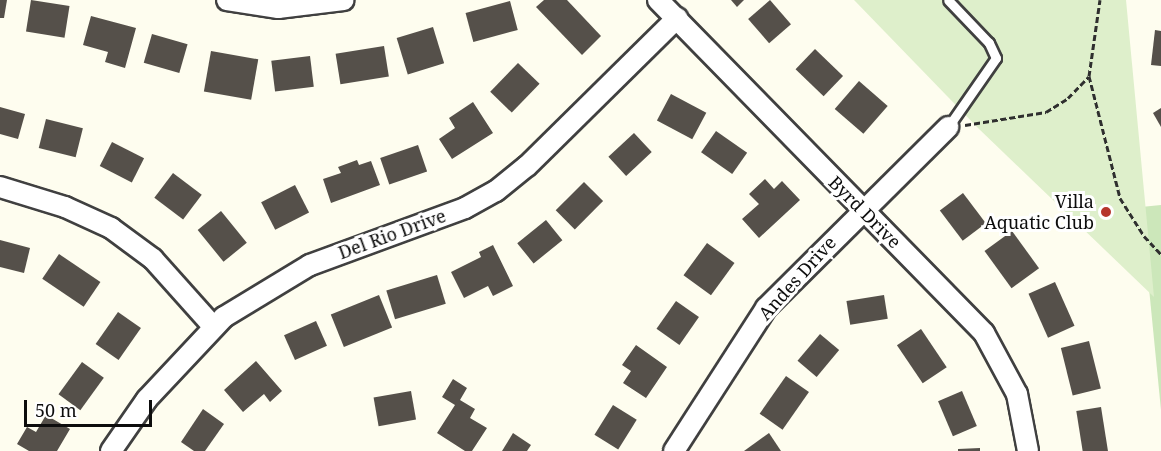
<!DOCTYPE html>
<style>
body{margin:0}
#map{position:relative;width:1161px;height:451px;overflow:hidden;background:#fefdef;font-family:"Noto Serif",serif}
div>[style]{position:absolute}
.green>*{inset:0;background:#cce7ba}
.pitch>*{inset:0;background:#deefcb}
.building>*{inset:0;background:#55504a;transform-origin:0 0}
.path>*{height:3px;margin-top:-1.5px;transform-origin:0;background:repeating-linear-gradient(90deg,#2f2f2f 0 6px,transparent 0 9px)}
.roads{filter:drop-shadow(2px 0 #404040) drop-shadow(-2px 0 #404040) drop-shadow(0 2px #404040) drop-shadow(0 -2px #404040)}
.lane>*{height:9px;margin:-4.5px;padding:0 4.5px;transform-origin:4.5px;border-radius:4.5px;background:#fff}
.street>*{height:20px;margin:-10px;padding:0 10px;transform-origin:10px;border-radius:10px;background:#fff}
.dots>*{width:16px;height:16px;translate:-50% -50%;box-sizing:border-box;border:3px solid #fff;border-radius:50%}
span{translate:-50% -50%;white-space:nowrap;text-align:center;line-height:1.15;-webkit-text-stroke:6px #fff;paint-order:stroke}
.poi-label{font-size:18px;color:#0d0d0d}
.right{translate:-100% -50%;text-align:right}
.street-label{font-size:18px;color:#0d0d0d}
.scale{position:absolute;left:24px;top:400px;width:128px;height:27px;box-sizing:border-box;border:3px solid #0d0d0d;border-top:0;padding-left:8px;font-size:18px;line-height:21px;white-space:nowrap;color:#0d0d0d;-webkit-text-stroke:4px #fff;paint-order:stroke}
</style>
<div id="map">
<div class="green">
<div style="clip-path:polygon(1161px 205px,1161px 410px,1141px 207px)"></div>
</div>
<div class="pitch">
<div style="clip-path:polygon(854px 0,1126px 0,1154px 297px,978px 128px)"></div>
</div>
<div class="building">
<div style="clip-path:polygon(0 0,7px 0,4px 18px,0 18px)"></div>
<div style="left:31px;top:0;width:39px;height:32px;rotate:9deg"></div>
<div style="clip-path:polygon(544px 0,567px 0,601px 36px,582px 55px,536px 7px)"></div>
<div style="clip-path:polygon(731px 0,744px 0,737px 7px)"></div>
<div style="left:770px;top:0;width:32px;height:29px;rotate:49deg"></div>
<div style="left:510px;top:1px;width:30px;height:46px;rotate:75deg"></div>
<div style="clip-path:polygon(91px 16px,136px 28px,125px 68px,105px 62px,108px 52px,83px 45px)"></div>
<div style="left:433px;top:27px;width:38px;height:38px;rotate:73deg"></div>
<div style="clip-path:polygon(1155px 30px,1161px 31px,1161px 66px,1151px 65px)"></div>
<div style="left:152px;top:34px;width:37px;height:30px;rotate:16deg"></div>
<div style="left:384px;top:46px;width:31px;height:49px;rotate:81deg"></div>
<div style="left:815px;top:49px;width:39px;height:28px;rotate:44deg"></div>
<div style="left:211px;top:51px;width:48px;height:41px;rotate:10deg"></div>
<div style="left:310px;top:56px;width:31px;height:39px;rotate:83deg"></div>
<div style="left:518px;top:63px;width:30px;height:40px;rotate:44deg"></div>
<div style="left:859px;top:81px;width:38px;height:37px;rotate:41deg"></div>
<div style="left:671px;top:94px;width:40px;height:30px;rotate:28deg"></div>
<div style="clip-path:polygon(473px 102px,493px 133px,452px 159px,439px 139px,455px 128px,449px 118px)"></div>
<div style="clip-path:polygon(0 107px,25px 114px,18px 139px,0 134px)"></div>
<div style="clip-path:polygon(1161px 108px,1161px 127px,1153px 113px)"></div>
<div style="left:46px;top:119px;width:38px;height:30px;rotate:14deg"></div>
<div style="left:716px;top:131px;width:38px;height:26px;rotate:35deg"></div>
<div style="left:634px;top:133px;width:26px;height:35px;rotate:47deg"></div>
<div style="left:112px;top:142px;width:36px;height:27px;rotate:27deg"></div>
<div style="left:418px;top:145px;width:28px;height:40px;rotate:71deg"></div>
<div style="clip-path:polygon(357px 160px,359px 165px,371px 161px,380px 185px,331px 203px,323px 179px,341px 173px,338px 167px)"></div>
<div style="left:173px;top:173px;width:36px;height:31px;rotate:37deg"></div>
<div style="clip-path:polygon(765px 179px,774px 189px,782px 181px,800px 200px,759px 238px,742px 219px,759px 204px,749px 194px)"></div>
<div style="left:584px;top:182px;width:27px;height:40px;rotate:45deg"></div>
<div style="left:295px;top:185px;width:31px;height:38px;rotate:63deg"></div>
<div style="left:963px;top:193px;width:38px;height:29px;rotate:53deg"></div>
<div style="left:221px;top:211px;width:41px;height:30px;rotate:51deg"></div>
<div style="left:546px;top:220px;width:26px;height:37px;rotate:51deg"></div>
<div style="left:1012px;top:231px;width:46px;height:34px;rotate:54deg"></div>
<div style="clip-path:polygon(0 240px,30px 248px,24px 273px,0 267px)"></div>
<div style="left:707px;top:243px;width:34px;height:40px;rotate:36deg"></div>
<div style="clip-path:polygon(493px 245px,513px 286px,493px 296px,488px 286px,464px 298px,451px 272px,481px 257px,479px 252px)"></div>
<div style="left:59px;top:254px;width:50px;height:30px;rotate:34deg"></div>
<div style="left:437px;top:275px;width:30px;height:53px;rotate:73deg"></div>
<div style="left:1055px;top:282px;width:48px;height:29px;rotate:66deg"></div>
<div style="left:379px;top:295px;width:35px;height:52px;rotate:68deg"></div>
<div style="left:884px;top:295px;width:24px;height:38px;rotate:81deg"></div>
<div style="left:676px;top:301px;width:28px;height:34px;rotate:35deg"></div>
<div style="left:118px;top:312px;width:28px;height:39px;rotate:35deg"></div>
<div style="left:316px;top:321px;width:27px;height:35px;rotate:66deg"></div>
<div style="left:921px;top:329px;width:46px;height:29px;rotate:56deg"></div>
<div style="left:820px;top:334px;width:25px;height:35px;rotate:40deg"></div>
<div style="left:1089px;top:341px;width:49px;height:29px;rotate:76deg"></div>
<div style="clip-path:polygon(636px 345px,667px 367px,646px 398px,623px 383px,631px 371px,622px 365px)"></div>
<div style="clip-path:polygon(256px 361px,282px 391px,270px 402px,264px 394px,243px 412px,224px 390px)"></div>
<div style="left:82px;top:362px;width:27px;height:40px;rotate:36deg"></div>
<div style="left:786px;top:376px;width:28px;height:46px;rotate:35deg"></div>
<div style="clip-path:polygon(453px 379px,467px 388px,460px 400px,475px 409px,470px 418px,487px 428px,472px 451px,465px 451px,437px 433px,455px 405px,442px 397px)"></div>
<div style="left:411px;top:391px;width:29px;height:38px;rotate:80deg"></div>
<div style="left:962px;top:391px;width:38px;height:26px;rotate:67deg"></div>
<div style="left:613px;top:405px;width:28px;height:35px;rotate:32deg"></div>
<div style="left:1101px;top:407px;width:45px;height:25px;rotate:81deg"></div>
<div style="clip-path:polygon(203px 409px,224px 424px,205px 451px,194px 451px,181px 442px)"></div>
<div style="clip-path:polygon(46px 415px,70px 429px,57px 451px,29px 451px,17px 444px,27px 427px,36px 432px)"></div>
<div style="clip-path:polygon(513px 433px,531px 445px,527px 451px,502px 451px)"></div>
<div style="clip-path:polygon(769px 433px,781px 451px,744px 451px)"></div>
<div style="clip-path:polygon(980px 448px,980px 451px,958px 451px,958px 449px)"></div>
</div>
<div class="path">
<div style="left:1089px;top:76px;width:126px;rotate:75.7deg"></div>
<div style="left:1120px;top:198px;width:45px;rotate:57.7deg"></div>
<div style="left:1144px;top:236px;width:25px;rotate:47deg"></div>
<div style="left:965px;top:125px;width:82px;rotate:-9.1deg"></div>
<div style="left:1046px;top:112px;width:26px;rotate:-32deg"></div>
<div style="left:1068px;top:98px;width:30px;rotate:-46deg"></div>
<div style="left:1089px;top:76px;width:77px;rotate:-81.8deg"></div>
</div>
<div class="roads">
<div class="lane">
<div style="left:948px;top:127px;width:84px;rotate:-55.2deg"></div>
<div style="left:996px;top:58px;width:17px;rotate:-115deg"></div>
<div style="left:989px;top:43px;width:59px;rotate:-133.6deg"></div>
</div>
<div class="street">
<div style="left:227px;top:0;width:52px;rotate:8.9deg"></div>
<div style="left:278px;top:8px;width:66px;rotate:-6.9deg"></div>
<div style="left:658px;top:0;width:466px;rotate:45.6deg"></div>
<div style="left:984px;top:333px;width:69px;rotate:61.6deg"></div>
<div style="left:1017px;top:394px;width:58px;rotate:79.1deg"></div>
<div style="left:0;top:187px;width:68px;rotate:17.1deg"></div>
<div style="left:65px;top:207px;width:51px;rotate:24.5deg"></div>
<div style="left:111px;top:228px;width:52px;rotate:36.4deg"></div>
<div style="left:153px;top:259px;width:90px;rotate:48.2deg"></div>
<div style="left:111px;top:451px;width:63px;rotate:-55.3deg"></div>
<div style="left:147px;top:399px;width:112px;rotate:-46.8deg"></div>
<div style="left:224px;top:317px;width:100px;rotate:-31.2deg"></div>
<div style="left:310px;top:265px;width:165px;rotate:-20.2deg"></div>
<div style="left:465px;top:208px;width:35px;rotate:-29deg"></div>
<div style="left:496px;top:191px;width:40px;rotate:-39deg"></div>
<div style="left:527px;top:166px;width:211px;rotate:-44.6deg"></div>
<div style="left:674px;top:451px;width:170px;rotate:-57.2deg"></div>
<div style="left:766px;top:308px;width:257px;rotate:-44.8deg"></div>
</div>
</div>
<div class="dots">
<div style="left:1106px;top:212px;background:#b6352c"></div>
</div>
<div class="poi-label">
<span class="right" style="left:1094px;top:212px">Villa<br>Aquatic Club</span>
</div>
<div class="street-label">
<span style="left:865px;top:212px;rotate:45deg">Byrd Drive</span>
<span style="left:392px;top:234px;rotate:-20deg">Del Rio Drive</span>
<span style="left:797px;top:278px;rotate:-48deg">Andes Drive</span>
</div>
<div class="scale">50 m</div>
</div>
